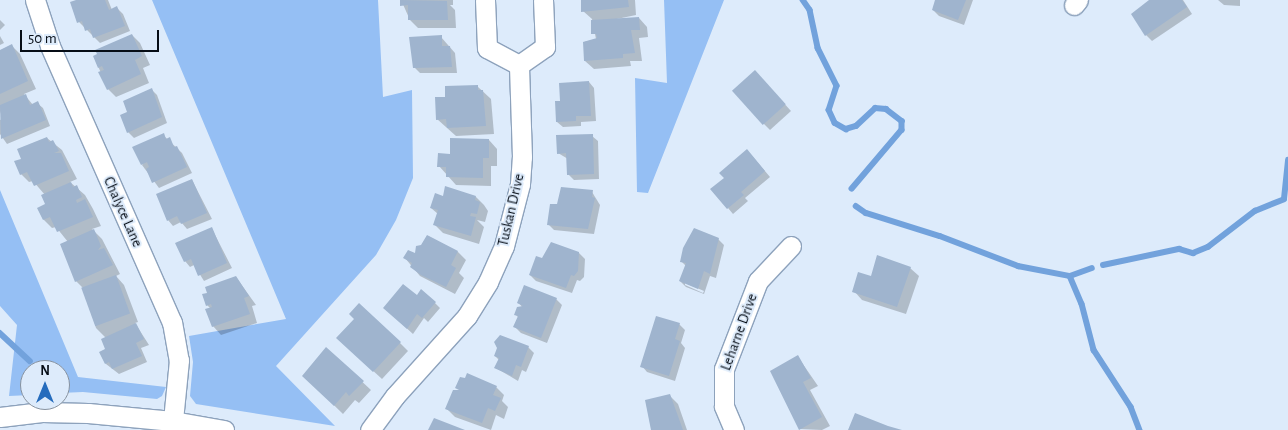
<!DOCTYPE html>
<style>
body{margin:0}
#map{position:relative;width:1288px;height:430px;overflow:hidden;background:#ddebfb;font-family:"Alegreya Sans",sans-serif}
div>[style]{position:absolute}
.green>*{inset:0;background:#95bff4}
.shadow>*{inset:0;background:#0003}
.stream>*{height:5.5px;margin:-2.75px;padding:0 2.75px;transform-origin:2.75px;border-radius:2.75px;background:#72a2dc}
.building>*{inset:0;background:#9fb4ce;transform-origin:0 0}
.roads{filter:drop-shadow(1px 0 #8da2bc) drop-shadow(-1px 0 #8da2bc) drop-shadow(0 1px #8da2bc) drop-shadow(0 -1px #8da2bc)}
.minor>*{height:19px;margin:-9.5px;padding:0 9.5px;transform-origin:9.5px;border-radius:9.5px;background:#fff}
span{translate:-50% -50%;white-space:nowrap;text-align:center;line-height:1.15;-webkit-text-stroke:4px #ddebfb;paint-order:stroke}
.street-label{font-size:15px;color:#060d16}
.north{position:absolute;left:20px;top:360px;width:50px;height:50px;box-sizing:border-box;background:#ddebfb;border:1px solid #87929f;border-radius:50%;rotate:0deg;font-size:14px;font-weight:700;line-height:20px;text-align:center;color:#060d16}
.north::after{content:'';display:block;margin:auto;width:18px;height:22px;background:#256cbd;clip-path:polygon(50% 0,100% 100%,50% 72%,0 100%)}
.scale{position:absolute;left:20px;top:30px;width:139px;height:22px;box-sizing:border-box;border:2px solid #060d16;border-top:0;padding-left:6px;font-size:15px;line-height:18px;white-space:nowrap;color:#060d16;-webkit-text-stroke:4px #ddebfb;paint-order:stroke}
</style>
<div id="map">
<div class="green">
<div style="clip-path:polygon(152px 0,378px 0,383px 97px,412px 90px,413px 178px,396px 220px,376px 255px,276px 366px,335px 426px,196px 404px,190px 396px,193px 362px,189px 336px,286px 319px)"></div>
<div style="clip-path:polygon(664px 0,724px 0,648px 193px,637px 192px,635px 78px,667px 83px)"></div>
<div style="clip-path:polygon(0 190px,78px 377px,166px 387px,162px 396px,157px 399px,83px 392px,60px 393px,60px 370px,30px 370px,30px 395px,9px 396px,17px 325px,0 306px)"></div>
</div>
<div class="shadow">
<div style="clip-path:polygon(80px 0,108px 0,112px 10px,117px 8px,123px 14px,130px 31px,100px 43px,79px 22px)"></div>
<div style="clip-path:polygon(401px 0,453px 0,453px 5px,450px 5px,455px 10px,456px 28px,418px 28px,410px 20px)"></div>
<div style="clip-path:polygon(582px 0,635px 0,636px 15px,612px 20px,639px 18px,647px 27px,648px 37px,639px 38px,642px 61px,630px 61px,631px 66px,594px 69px,585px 61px,584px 42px,596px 39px,592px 19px,583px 11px)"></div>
<div style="clip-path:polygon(937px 0,973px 0,964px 25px,939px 16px,933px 10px)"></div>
<div style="clip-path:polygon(1153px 0,1183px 0,1192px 14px,1152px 41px,1146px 35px)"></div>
<div style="clip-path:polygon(1218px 0,1240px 0,1240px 6px,1224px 5px)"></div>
<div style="clip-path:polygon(0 20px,5px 25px,0 30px)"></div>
<div style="clip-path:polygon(132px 35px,140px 43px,150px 65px,143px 68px,149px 83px,116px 97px,108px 89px,94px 57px)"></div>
<div style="clip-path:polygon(0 36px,4px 43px,0 45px)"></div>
<div style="clip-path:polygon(441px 37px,455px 53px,457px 73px,420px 73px,414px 67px)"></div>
<div style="clip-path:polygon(12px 46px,20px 54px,36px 89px,24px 94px,33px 105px,37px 103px,43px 108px,50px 126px,7px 144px,0 134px,0 120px,3px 119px,0 111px,0 51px)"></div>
<div style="clip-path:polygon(761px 78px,791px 111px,770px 130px,764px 124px)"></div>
<div style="clip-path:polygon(589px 82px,594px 88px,596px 121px,581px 122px,581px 126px,563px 127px,557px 122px,561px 102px)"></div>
<div style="clip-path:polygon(477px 86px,491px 99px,494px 134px,456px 136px,437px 119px,447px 98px)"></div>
<div style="clip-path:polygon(151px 89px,157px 95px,167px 123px,134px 138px,128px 132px,129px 113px)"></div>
<div style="clip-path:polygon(163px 135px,182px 153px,192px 173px,159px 188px,142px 165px)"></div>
<div style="clip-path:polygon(592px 136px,598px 141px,599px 179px,574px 180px,568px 174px,568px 159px,558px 153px)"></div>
<div style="clip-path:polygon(47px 138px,62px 150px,77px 179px,70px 182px,85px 195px,93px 209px,101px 226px,92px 229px,102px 239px,120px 274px,116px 276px,124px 285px,138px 322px,135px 323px,149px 345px,141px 348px,147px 362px,119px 374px,106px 364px,101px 352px,107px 350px,106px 338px,96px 328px,85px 290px,76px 281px,68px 242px,56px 227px,52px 228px,44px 220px,39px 208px,47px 205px,45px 195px,33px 181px,29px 182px,21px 174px,23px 159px)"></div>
<div style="clip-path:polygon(489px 140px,497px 149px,497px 166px,491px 166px,491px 186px,456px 185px,439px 166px,451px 155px)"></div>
<div style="clip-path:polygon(753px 157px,770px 177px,745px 198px,748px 201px,733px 214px,728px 208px)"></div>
<div style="clip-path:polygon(192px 180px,212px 219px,187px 229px,181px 222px,173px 226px,168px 220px)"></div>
<div style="clip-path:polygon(592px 192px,600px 205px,594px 234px,554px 230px,549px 225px,558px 206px)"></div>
<div style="clip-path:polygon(444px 197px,476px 197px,484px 205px,488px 211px,485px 222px,477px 220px,484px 227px,479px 244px,443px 233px,435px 225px,438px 214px,431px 208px)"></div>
<div style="clip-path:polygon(212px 229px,232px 268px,204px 281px,194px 265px,190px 267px,185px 261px)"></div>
<div style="clip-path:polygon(428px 236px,458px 252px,466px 260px,459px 273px,464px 278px,455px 294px,420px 276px,405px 258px,416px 255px)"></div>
<div style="clip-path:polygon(evenodd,718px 239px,724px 245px,716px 278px,710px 276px,704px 294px,686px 287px,680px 281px,686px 266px,681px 261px,718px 239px,685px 283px,704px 291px,703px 293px,685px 285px,685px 283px)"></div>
<div style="clip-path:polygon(579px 253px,585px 259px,584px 277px,580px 281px,577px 280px,572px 293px,536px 281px,530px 275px,543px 259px)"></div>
<div style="clip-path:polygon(910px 268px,919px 276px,906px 314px,862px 300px,854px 291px,871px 278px)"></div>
<div style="clip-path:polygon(236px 277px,256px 305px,252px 306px,257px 323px,221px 335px,213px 326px,211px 309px,207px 305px,208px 294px)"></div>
<div style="clip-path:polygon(417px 297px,435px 303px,440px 308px,428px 322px,424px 318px,413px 334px,390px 313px)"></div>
<div style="clip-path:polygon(556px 299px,562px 305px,547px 343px,521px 333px,515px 327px,519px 318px,516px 315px,522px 307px,519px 303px)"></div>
<div style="clip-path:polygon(356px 319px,400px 343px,408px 351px,382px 379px,346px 346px)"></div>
<div style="clip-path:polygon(679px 324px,685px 330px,681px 343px,685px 348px,675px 381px,647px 372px,642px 366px)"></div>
<div style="clip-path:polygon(528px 347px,534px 353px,526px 372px,522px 370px,518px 381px,496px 368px,499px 360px,495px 356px)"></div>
<div style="clip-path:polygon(327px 349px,371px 390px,359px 403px,355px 400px,343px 414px,304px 376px)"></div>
<div style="clip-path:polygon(798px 357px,818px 386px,810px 390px,830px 426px,822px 430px,800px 429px,772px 371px)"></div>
<div style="clip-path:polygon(496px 387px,504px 395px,502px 401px,508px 407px,504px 419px,496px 415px,491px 430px,455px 417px,447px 409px,460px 391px)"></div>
<div style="clip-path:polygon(670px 396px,678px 404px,687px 430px,652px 430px)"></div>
</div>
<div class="stream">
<div style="left:803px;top:0;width:12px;rotate:55deg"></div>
<div style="left:810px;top:10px;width:39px;rotate:78deg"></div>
<div style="left:818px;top:48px;width:42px;rotate:63.4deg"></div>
<div style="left:837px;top:86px;width:25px;rotate:108deg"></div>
<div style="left:829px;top:110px;width:14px;rotate:65deg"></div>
<div style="left:835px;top:123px;width:13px;rotate:29deg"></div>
<div style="left:846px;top:129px;width:10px;rotate:-17deg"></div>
<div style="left:856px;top:126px;width:26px;rotate:-43deg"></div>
<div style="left:875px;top:108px;width:11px;rotate:5deg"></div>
<div style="left:886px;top:109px;width:20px;rotate:37deg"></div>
<div style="left:902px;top:121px;width:9px;rotate:90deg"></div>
<div style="left:902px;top:130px;width:77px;rotate:130.3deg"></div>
<div style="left:856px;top:206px;width:12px;rotate:35deg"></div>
<div style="left:866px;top:213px;width:77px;rotate:17.3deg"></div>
<div style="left:940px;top:236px;width:84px;rotate:21deg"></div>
<div style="left:1018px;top:266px;width:53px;rotate:10.9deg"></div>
<div style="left:1070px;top:276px;width:23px;rotate:-20deg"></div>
<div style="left:1103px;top:265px;width:78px;rotate:-11.9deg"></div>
<div style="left:1179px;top:249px;width:15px;rotate:16deg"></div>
<div style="left:1193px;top:253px;width:16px;rotate:-22deg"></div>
<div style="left:1208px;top:247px;width:59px;rotate:-37.5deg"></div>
<div style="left:1255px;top:211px;width:31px;rotate:-22deg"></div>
<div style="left:1284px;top:199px;width:39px;rotate:-84deg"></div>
<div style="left:1070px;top:276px;width:30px;rotate:67deg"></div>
<div style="left:1082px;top:304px;width:48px;rotate:75.4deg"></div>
<div style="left:1094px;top:350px;width:68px;rotate:57deg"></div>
<div style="left:1131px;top:407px;width:25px;rotate:69deg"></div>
<div style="left:0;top:333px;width:41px;rotate:43deg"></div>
</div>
<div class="building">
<div style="clip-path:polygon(76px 0,105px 0,109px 10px,117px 6px,125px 26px,93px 38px,90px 29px,85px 31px,82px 21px,77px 23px,70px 2px)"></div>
<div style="clip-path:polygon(400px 0,447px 1px,448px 20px,408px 20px,408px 5px,400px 6px)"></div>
<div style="clip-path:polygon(581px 0,628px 0,629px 7px,581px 12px)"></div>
<div style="clip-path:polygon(935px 0,966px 0,958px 20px,932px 10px)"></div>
<div style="clip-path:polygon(1149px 0,1182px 0,1187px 7px,1145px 36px,1131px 14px)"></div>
<div style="clip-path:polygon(639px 17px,640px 30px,631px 30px,635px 53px,623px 54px,623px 58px,584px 61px,583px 42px,597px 38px,596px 34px,591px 34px,591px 20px)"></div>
<div style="clip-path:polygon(132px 34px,142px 56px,135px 60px,141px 74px,107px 90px,98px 72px,104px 70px,102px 66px,98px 68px,93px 56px,97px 54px,95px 50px)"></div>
<div style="clip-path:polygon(442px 35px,442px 46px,450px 46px,452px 67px,413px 68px,409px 37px)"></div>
<div style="clip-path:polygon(12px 44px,28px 81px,0 94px,0 50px)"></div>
<div style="left:755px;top:70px;width:46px;height:31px;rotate:48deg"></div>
<div style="clip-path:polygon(589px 81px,591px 116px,576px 116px,576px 121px,556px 122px,555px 101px,560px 101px,559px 83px)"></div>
<div style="clip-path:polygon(478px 85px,478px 90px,483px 90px,486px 126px,447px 128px,446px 119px,436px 120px,435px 97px,445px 97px,445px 86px)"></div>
<div style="clip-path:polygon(152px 88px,162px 117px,127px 133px,120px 115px,127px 112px,123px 101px)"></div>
<div style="clip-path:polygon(26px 94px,30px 105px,38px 101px,46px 120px,1px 139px,0 105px)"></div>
<div style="clip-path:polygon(164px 133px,166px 139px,170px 137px,174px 147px,177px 146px,187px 167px,152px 183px,146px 169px,149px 167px,147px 162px,141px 165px,132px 147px)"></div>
<div style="clip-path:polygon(593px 134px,594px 174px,567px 175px,566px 153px,557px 154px,556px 135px)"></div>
<div style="clip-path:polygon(47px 137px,49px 142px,53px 140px,59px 151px,54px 153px,61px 153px,69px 171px,34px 186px,27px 172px,20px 175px,14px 161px,21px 159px,17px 149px)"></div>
<div style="clip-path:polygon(450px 138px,489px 139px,489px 158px,483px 158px,483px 178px,446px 177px,446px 167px,437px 167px,438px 153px,450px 154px)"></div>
<div style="clip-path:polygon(747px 149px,765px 171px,741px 192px,744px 195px,727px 209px,710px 189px,724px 178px,719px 173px)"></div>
<div style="clip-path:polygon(192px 179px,207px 213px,181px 224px,177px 216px,167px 221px,156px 194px)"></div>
<div style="clip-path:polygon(71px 182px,73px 187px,77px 185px,82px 197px,76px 200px,77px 203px,85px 199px,93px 217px,57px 232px,50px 217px,43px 220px,37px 208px,45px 204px,41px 195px)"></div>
<div style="clip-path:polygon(445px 186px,476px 196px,475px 200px,480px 202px,477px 214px,471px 213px,470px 216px,476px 217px,471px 236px,433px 225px,438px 210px,430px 208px,435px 193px,443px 196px)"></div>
<div style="clip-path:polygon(561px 187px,593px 190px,592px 197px,595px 198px,588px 229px,547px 225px,550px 204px,557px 204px)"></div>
<div style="clip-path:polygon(212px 227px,227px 263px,198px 276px,191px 259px,184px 262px,175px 243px)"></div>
<div style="clip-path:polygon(694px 228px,719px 238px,710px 274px,704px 271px,698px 289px,679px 281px,686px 263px,680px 262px,683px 248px)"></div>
<div style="clip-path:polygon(94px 229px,101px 246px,98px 250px,104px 248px,113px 265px,75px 282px,60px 244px)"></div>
<div style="clip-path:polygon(427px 235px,458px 251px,451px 265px,456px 268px,446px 287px,421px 275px,410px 267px,412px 263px,403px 258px,408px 250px,415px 253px,416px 246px,421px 245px)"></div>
<div style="clip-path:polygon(551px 242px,579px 252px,578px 271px,574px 276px,571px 275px,566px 288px,529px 275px,536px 256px,542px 258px)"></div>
<div style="clip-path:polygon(877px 255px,911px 267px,897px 307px,852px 292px,858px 272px,871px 276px)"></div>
<div style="left:116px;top:275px;width:41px;height:37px;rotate:70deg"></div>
<div style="clip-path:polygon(236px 276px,249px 296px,244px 298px,250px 314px,212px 327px,205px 309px,212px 307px,211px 304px,206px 306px,202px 294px,207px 293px,205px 287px)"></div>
<div style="clip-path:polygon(403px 284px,417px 295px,421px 289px,436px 302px,422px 318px,417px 314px,407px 329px,383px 308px)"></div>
<div style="clip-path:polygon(524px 285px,557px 298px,541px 338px,513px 327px,518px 316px,514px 315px,517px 307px,523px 306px,517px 303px)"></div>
<div style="clip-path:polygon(359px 303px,401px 342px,373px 372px,336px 338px,354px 319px,349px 314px)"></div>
<div style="clip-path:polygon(656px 316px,680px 323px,675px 339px,680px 341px,669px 376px,640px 367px)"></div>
<div style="clip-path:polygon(136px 323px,144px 339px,136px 343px,142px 356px,112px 369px,109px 362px,105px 364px,99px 352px,105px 349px,101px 339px)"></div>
<div style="clip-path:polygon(500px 335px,529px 346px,521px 367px,516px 365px,512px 376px,494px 368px,499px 358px,494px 356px,497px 348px,494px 342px)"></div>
<div style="clip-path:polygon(326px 347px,364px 381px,349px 396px,346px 392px,334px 406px,302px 376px)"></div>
<div style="clip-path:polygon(798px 355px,811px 378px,803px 382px,822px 417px,799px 430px,770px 371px)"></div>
<div style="clip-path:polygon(467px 373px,497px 386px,493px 395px,501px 398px,495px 411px,488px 408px,482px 423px,445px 409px,453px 390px,459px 390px,455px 388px,460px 377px,465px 378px)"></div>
<div style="clip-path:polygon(670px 394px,683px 430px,651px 430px,645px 400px)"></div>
<div style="clip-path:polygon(855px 413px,888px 426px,902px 430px,848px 430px)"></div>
<div style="clip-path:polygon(434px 418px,465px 430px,428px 430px)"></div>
</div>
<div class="roads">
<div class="minor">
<div style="left:35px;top:0;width:48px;rotate:71.9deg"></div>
<div style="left:50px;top:46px;width:302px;rotate:66.2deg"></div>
<div style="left:172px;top:322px;width:39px;rotate:80deg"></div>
<div style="left:179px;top:360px;width:70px;rotate:95.7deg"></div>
<div style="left:485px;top:0;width:48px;rotate:87.6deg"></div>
<div style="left:487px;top:48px;width:36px;rotate:28deg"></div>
<div style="left:1074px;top:5px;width:6px;rotate:-51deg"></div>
<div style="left:519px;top:65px;width:32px;rotate:-35deg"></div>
<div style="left:545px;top:47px;width:47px;rotate:-92.4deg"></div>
<div style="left:0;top:417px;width:42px;rotate:-6.8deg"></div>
<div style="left:42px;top:412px;width:46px;rotate:1.2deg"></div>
<div style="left:88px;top:413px;width:85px;rotate:5.4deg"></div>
<div style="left:173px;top:421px;width:52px;rotate:10deg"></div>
<div style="left:370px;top:430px;width:42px;rotate:-53.7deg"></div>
<div style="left:395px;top:396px;width:108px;rotate:-48deg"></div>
<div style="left:467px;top:316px;width:40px;rotate:-58deg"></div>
<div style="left:488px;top:282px;width:39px;rotate:-66deg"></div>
<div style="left:504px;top:246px;width:64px;rotate:-75.5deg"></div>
<div style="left:520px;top:184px;width:27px;rotate:-86deg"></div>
<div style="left:522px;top:157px;width:92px;rotate:-91.9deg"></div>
<div style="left:734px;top:430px;width:26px;rotate:-113deg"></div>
<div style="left:724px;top:406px;width:37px;rotate:-90deg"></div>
<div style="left:724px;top:369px;width:94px;rotate:-68.9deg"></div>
<div style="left:758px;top:281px;width:48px;rotate:-46.7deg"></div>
</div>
</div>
<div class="street-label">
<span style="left:511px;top:210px;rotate:-77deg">Tuskan Drive</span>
<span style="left:123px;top:212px;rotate:66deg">Chalyce Lane</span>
<span style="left:739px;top:332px;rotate:-70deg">Leharne Drive</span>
</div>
<div class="north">N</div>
<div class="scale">50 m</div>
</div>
